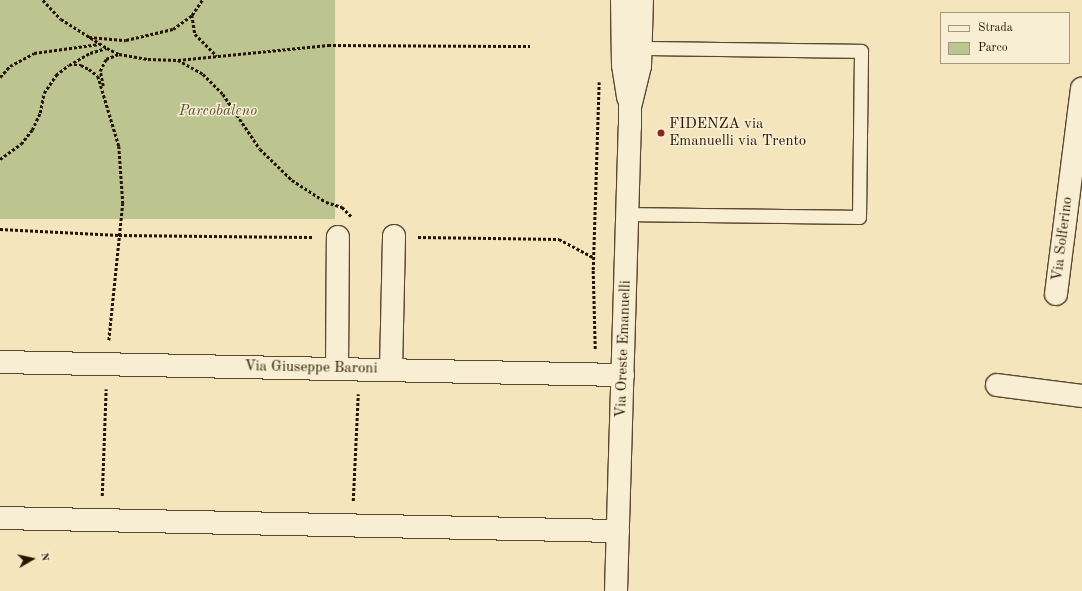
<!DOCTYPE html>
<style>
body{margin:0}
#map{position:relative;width:1082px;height:591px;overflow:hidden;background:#f4e5bc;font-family:"Old Standard TT",serif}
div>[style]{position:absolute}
.green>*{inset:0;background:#bcc490;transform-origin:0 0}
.path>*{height:2.5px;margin-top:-1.25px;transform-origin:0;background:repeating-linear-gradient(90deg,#261400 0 3px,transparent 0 5px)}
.roads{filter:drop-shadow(1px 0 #5a482f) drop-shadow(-1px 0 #5a482f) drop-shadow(0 1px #5a482f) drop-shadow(0 -1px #5a482f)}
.lane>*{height:13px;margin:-6.5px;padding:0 6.5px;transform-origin:6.5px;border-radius:6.5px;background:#f8eed3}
.street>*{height:22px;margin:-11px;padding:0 11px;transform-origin:11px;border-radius:11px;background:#f8eed3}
.secondary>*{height:22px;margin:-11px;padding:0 11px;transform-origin:11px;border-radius:11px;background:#f8eed3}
.dots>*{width:11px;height:11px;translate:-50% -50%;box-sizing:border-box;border:2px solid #f8eed3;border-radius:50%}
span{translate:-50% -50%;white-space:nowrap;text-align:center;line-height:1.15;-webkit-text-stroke:3px #f8eed3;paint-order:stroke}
.park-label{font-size:15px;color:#5a5232;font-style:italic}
.poi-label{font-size:15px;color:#261400}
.left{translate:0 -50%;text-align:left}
.street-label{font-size:15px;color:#261400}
.legend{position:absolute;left:940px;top:12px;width:130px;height:52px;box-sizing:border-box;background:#f8eed3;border:1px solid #a4977f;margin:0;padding:5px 7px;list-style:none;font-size:12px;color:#261400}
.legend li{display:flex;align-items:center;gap:8px;height:20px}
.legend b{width:20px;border:1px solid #a4977f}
.north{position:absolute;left:12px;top:539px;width:40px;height:40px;-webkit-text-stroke:3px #f8eed3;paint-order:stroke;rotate:81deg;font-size:11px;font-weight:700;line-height:16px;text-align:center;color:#261400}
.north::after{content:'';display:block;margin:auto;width:14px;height:18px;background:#261400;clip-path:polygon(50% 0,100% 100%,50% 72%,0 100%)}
</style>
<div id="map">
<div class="green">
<div style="left:0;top:0;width:335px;height:219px"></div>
</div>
<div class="path">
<div style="left:43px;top:0;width:26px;rotate:47deg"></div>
<div style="left:61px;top:19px;width:54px;rotate:32.2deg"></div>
<div style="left:107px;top:48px;width:13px;rotate:27deg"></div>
<div style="left:119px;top:54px;width:29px;rotate:10deg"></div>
<div style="left:148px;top:59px;width:30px;rotate:2deg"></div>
<div style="left:178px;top:60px;width:151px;rotate:-5.7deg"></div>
<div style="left:328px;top:45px;width:202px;rotate:0.3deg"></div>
<div style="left:192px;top:15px;width:19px;rotate:81deg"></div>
<div style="left:195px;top:34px;width:31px;rotate:45deg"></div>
<div style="left:89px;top:37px;width:37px;rotate:5deg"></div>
<div style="left:126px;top:40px;width:48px;rotate:-13.2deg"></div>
<div style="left:173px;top:29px;width:24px;rotate:-36deg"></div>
<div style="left:192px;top:15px;width:18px;rotate:-56deg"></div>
<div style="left:178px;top:60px;width:29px;rotate:29deg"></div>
<div style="left:203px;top:74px;width:28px;rotate:45deg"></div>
<div style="left:223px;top:94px;width:66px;rotate:56.1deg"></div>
<div style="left:260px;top:149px;width:45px;rotate:44.1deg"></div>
<div style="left:292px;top:180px;width:40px;rotate:32.9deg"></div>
<div style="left:326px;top:202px;width:17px;rotate:17deg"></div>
<div style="left:342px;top:207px;width:14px;rotate:45deg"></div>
<div style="left:69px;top:65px;width:24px;rotate:-30deg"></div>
<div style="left:90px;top:53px;width:17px;rotate:-17deg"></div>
<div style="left:0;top:77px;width:15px;rotate:-48deg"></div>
<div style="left:10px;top:66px;width:27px;rotate:-28deg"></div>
<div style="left:34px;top:53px;width:66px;rotate:-7.9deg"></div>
<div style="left:103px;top:86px;width:15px;rotate:-101deg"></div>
<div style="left:100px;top:71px;width:13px;rotate:-63deg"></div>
<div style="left:106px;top:59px;width:14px;rotate:-21deg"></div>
<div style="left:0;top:159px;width:26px;rotate:-36deg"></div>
<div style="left:21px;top:144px;width:18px;rotate:-52deg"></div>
<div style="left:32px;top:130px;width:19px;rotate:-65deg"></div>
<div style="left:40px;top:113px;width:20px;rotate:-79deg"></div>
<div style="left:44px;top:93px;width:22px;rotate:-56deg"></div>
<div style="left:56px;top:75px;width:16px;rotate:-38deg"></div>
<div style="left:69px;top:65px;width:12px"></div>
<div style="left:81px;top:65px;width:9px;rotate:27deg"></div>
<div style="left:89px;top:69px;width:11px;rotate:38deg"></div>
<div style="left:98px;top:76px;width:73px;rotate:73.3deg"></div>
<div style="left:119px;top:146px;width:57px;rotate:86deg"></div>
<div style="left:123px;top:203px;width:138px;rotate:95.8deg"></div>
<div style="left:0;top:229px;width:119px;rotate:2.9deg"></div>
<div style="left:119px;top:235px;width:194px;rotate:0.6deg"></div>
<div style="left:418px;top:237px;width:141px;rotate:0.8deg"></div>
<div style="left:559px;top:239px;width:38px;rotate:28deg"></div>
<div style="left:595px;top:349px;width:79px;rotate:-91.5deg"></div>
<div style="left:593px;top:270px;width:188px;rotate:-88.2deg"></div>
<div style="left:102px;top:496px;width:107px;rotate:-87.9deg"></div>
<div style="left:353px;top:501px;width:107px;rotate:-87.3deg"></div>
</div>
<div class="roads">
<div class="lane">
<div style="left:628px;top:214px;width:231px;rotate:0.7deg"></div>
<div style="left:859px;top:217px;width:166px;rotate:-89.3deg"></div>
<div style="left:861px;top:51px;width:226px;rotate:-179.2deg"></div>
</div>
<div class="street">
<div style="left:622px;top:0;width:65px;rotate:89.1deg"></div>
<div style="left:623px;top:65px;width:33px;rotate:81deg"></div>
<div style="left:630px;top:107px;width:42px;rotate:-76.3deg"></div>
<div style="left:640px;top:66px;width:66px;rotate:-88.3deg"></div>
<div style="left:1056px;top:294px;width:207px;rotate:-82.8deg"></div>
<div style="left:0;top:362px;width:623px;rotate:1.2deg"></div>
<div style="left:337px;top:369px;width:132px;rotate:-89.6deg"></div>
<div style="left:391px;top:370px;width:134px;rotate:-88.7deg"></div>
<div style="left:997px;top:385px;width:86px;rotate:7.4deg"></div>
<div style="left:0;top:518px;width:618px;rotate:1.21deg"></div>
<div style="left:616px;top:591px;width:464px;rotate:-88.3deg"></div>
</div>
<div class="secondary">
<div style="left:630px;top:107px;width:20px;rotate:90deg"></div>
</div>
</div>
<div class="dots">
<div style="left:661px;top:133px;background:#8f2418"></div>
</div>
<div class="park-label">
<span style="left:218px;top:112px">Parcobaleno</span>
</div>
<div class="poi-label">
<span class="left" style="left:669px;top:133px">FIDENZA via<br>Emanuelli via Trento</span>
</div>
<div class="street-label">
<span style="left:1063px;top:239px;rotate:-83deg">Via Solferino</span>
<span style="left:624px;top:349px;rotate:-88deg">Via Oreste Emanuelli</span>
<span style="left:311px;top:368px;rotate:1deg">Via Giuseppe Baroni</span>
</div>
<ul class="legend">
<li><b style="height:5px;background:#f8eed3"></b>Strada</li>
<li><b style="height:11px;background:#bcc490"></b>Parco</li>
</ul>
<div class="north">N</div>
</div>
